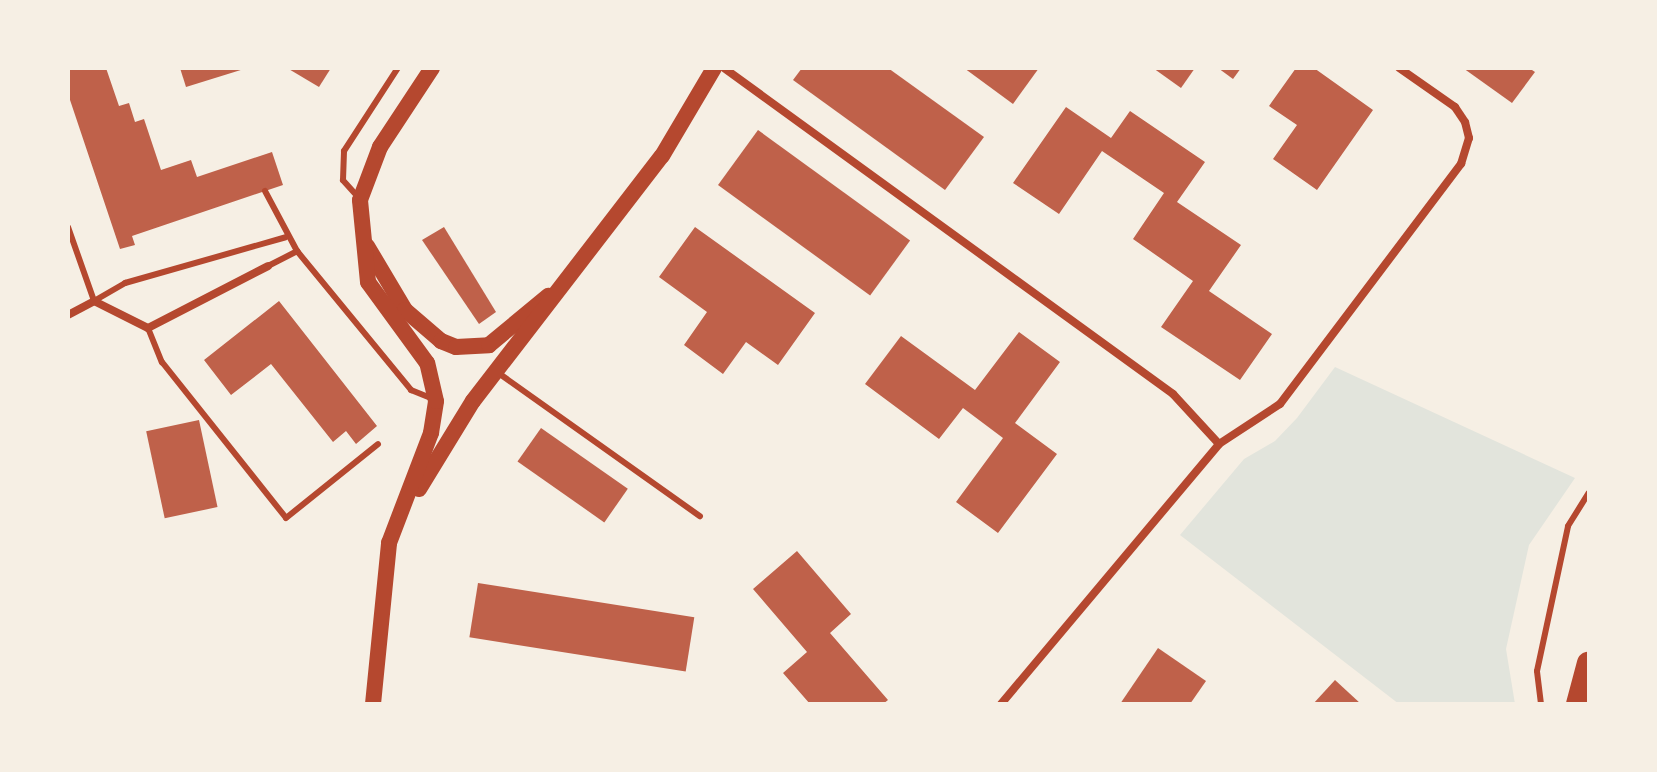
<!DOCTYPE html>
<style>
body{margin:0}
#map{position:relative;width:1657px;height:772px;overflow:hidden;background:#f6efe4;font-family:"Varela Round",sans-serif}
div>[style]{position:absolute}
.green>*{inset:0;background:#e2e4dc}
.building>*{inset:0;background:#bf614a;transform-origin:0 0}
.service>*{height:6px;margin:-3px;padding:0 3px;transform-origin:3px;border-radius:3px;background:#b5482f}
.minor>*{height:8px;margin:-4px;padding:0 4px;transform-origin:4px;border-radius:4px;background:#b5482f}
.secondary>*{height:16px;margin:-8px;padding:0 8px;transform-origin:8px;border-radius:8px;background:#b5482f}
.motorway>*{height:24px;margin:-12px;padding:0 12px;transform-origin:12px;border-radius:12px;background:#b5482f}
span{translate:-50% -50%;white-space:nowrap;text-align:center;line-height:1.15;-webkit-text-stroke:7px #f6efe4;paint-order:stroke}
.frame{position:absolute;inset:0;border:70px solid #f6efe4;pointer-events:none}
</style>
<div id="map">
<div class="green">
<div style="clip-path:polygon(1335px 367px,1575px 478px,1529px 545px,1506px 649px,1515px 704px,1399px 704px,1180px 535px,1244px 459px,1275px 441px,1297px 418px)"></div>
</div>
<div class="building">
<div style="clip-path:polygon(68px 68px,106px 68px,119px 106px,129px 103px,135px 122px,144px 119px,161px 170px,191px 160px,197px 177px,272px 152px,283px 185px,132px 236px,135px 245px,120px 249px,68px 94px)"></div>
<div style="clip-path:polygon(180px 68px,244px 68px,244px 69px,186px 87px)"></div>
<div style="clip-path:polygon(287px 68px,331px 68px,319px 87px)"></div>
<div style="clip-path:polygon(802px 68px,888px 68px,984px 137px,945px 190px,793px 80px)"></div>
<div style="clip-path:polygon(964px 68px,1039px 68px,1013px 104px)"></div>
<div style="clip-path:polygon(1153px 68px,1195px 68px,1181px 88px)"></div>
<div style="clip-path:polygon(1218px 68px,1241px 68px,1233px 79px)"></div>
<div style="clip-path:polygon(1296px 68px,1314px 68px,1373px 110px,1317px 190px,1273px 159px,1297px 125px,1269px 106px)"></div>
<div style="clip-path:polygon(1463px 68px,1529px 68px,1535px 72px,1512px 103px)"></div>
<div style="clip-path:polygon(1066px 107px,1111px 138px,1130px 111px,1205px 162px,1177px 202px,1241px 245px,1209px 291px,1272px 334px,1240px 380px,1161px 327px,1193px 281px,1133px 239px,1164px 193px,1102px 151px,1059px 214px,1013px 183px)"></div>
<div style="left:758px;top:130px;width:188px;height:68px;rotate:36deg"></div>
<div style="clip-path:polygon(444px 227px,496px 312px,479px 324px,422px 240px)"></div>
<div style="clip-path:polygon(695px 227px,815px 313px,778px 365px,746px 342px,723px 374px,684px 345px,707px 312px,659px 277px)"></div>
<div style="clip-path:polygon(279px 301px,377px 426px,356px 444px,346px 431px,333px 442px,271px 364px,231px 395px,204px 360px)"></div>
<div style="clip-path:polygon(1019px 332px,1060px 362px,1015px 423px,1057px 454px,998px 533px,956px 502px,1003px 438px,963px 408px,939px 439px,865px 384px,901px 336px,975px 390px)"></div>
<div style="left:199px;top:420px;width:89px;height:54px;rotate:78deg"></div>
<div style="left:541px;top:428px;width:106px;height:41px;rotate:35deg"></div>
<div style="clip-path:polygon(797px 551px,851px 614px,830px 633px,888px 700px,883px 704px,810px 704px,783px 673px,807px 652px,753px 589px)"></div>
<div style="left:478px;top:583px;width:219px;height:55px;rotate:9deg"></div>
<div style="clip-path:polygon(1158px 648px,1206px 681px,1190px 704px,1120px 704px)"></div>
<div style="clip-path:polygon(1335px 680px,1361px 704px,1313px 704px)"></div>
</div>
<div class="service">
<div style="left:265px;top:191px;width:68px;rotate:61.9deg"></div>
<div style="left:297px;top:251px;width:180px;rotate:50.6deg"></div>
<div style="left:411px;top:390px;width:24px;rotate:22deg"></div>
<div style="left:359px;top:198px;width:24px;rotate:-132deg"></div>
<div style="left:343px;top:180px;width:29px;rotate:-88deg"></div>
<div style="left:344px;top:151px;width:99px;rotate:-57deg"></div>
<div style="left:68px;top:227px;width:78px;rotate:70.6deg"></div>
<div style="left:94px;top:301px;width:36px;rotate:-30deg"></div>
<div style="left:125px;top:283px;width:167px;rotate:-15.9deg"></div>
<div style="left:268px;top:266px;width:33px;rotate:-27deg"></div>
<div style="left:148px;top:328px;width:37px;rotate:68deg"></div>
<div style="left:162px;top:362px;width:199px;rotate:51.5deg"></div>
<div style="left:286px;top:518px;width:118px;rotate:-38.8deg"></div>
<div style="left:497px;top:372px;width:249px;rotate:35.4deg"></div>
<div style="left:1541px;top:704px;width:33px;rotate:-97deg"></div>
<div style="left:1537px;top:671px;width:148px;rotate:-77.9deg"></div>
<div style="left:1568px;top:526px;width:39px;rotate:-58deg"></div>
</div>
<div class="minor">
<div style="left:724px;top:68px;width:555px;rotate:35.98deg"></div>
<div style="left:1173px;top:394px;width:68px;rotate:47.4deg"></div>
<div style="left:68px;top:315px;width:30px;rotate:-28deg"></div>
<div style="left:94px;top:301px;width:60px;rotate:26.6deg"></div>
<div style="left:148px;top:328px;width:135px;rotate:-27.3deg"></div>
<div style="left:1001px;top:704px;width:339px;rotate:-50deg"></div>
<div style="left:1219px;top:444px;width:73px;rotate:-33.3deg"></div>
<div style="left:1280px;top:404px;width:301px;rotate:-53deg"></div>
<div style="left:1461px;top:164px;width:27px;rotate:-73deg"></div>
<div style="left:1469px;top:138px;width:16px;rotate:-104deg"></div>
<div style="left:1465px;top:122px;width:18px;rotate:-124deg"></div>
<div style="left:1455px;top:107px;width:68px;rotate:-145.1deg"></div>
</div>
<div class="secondary">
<div style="left:367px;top:246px;width:74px;rotate:59.3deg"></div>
<div style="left:405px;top:310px;width:48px;rotate:40.7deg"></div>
<div style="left:441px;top:341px;width:16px;rotate:22deg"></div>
<div style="left:456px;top:347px;width:33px;rotate:-3deg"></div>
<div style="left:489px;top:345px;width:77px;rotate:-39.7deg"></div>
<div style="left:419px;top:489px;width:103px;rotate:-58.5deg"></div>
<div style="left:473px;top:401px;width:309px;rotate:-52.4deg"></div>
<div style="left:662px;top:156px;width:102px;rotate:-59.4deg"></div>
<div style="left:373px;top:704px;width:162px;rotate:-84.3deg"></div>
<div style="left:389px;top:543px;width:118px;rotate:-69.1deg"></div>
<div style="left:431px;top:433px;width:32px;rotate:-81deg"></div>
<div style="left:436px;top:401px;width:39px;rotate:-103deg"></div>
<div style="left:427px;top:363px;width:100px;rotate:-126.1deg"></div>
<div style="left:368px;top:282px;width:82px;rotate:-95.6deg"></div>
<div style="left:360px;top:200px;width:57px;rotate:-69.3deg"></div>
<div style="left:380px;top:147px;width:95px;rotate:-56.6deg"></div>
</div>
<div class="motorway">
<div style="left:1578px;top:704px;width:42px;rotate:-75deg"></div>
</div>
<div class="frame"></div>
</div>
